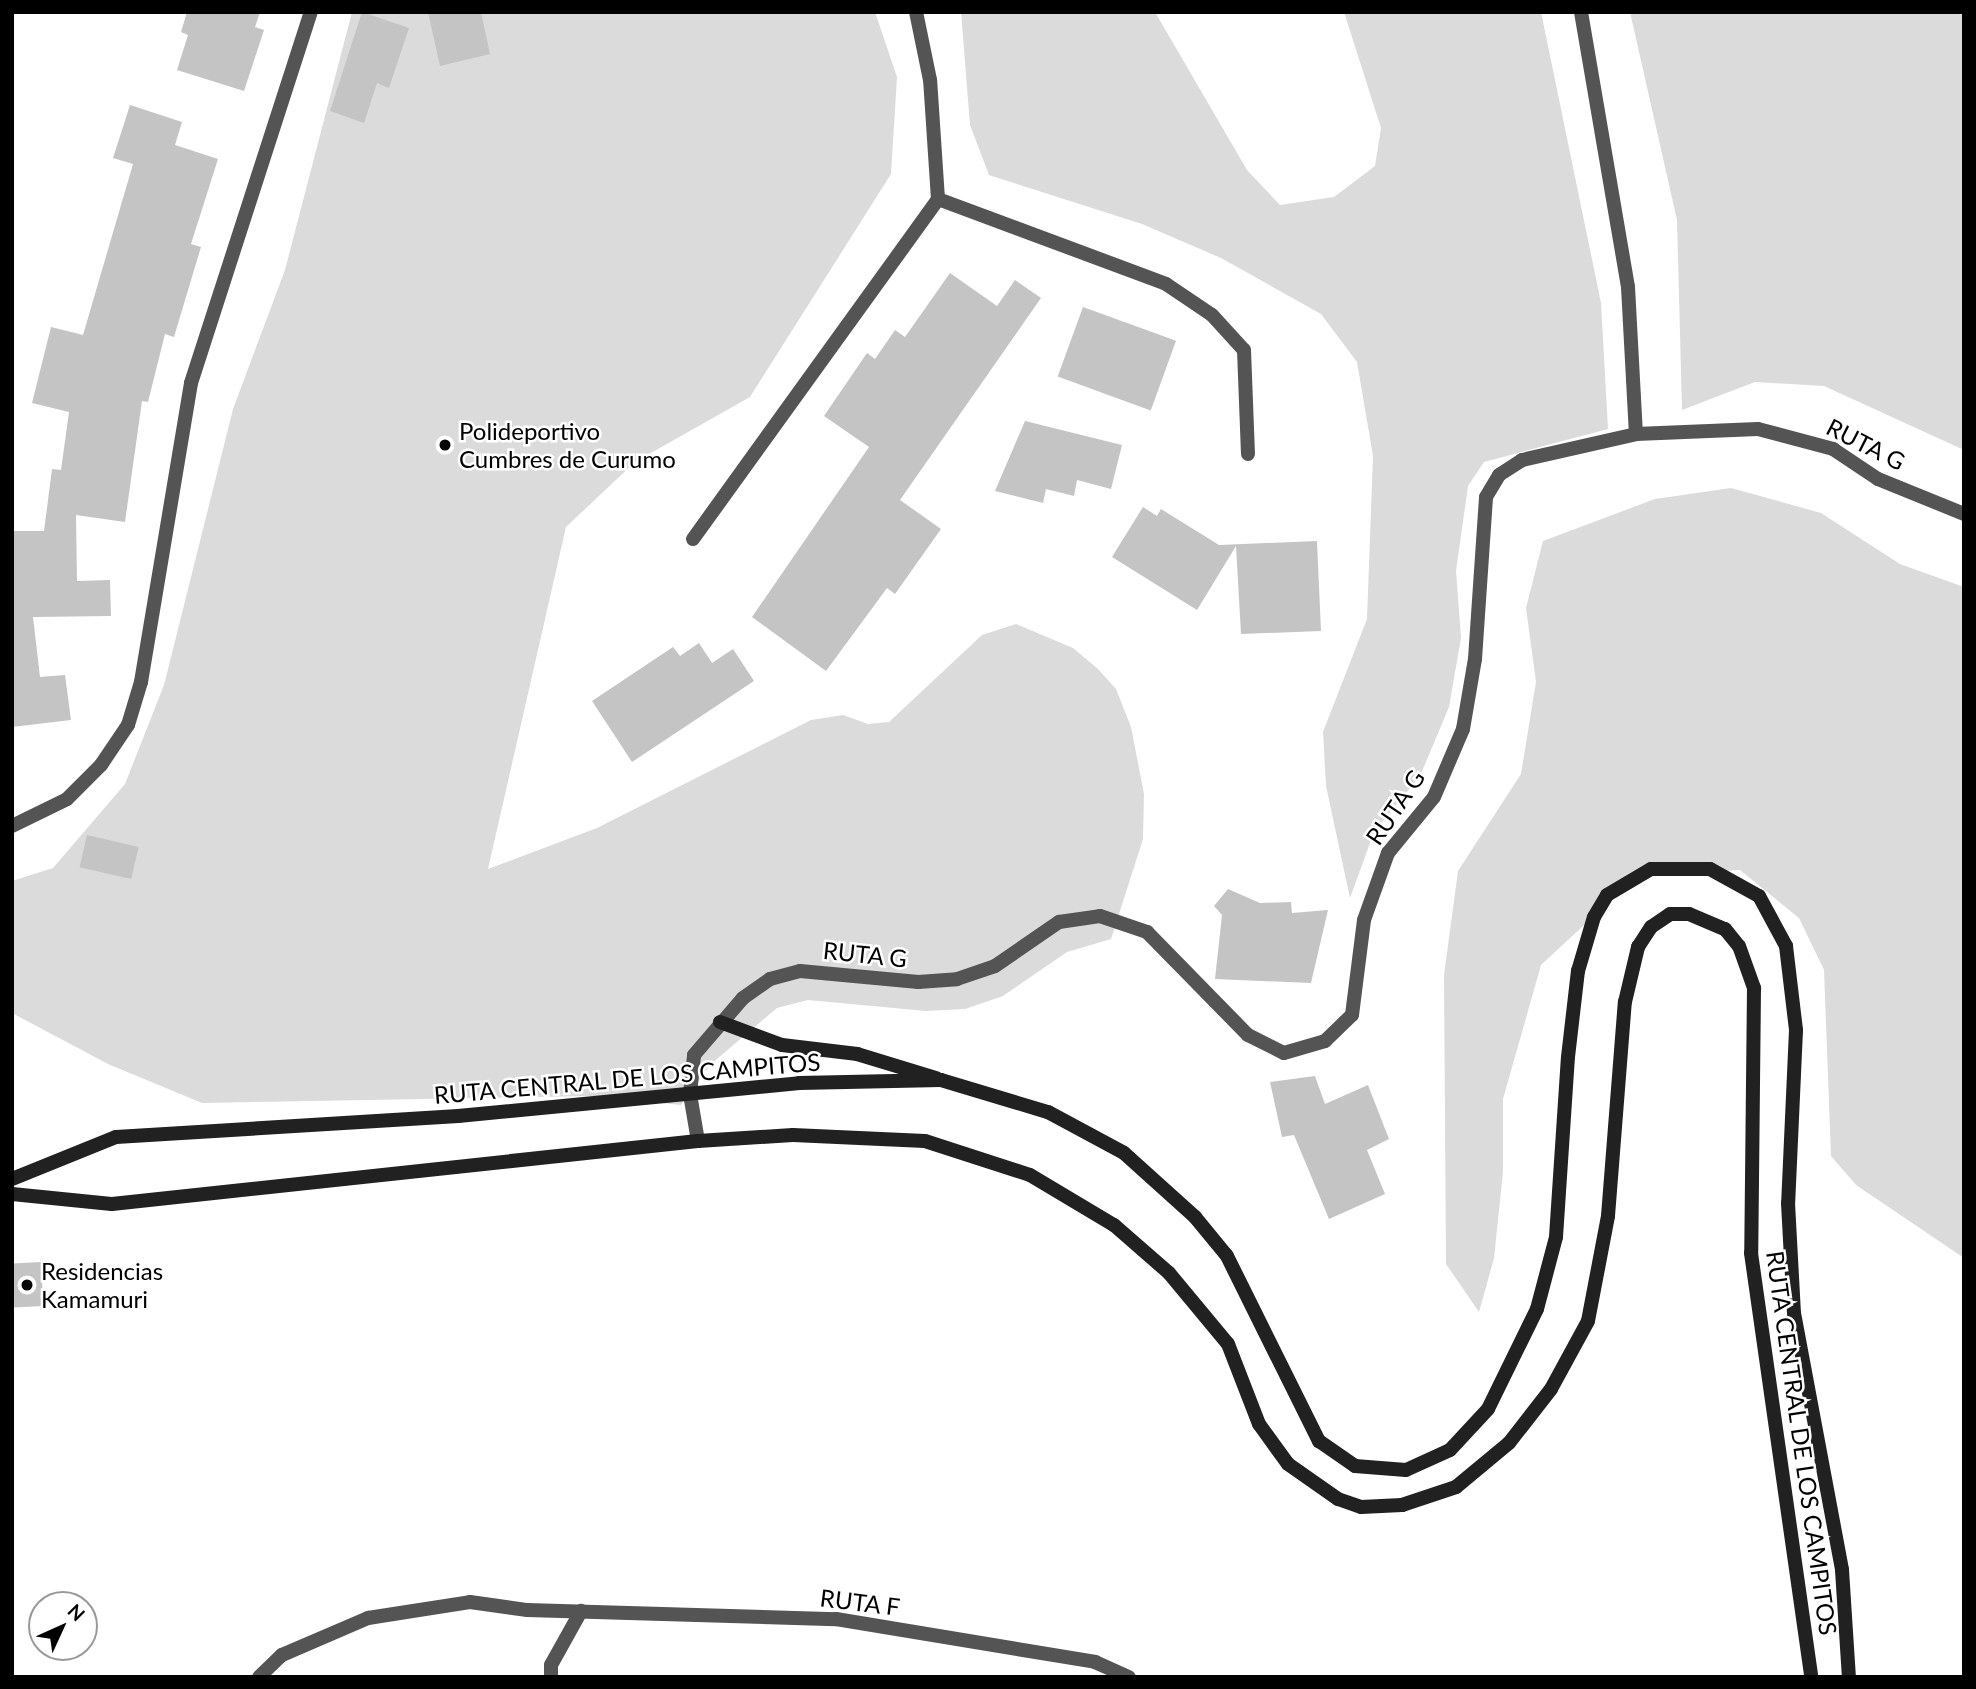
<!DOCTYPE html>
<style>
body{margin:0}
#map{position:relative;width:1976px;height:1689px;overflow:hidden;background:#fff;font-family:Lato,sans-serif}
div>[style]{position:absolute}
.green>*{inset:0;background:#dbdbdb}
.building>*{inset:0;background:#c4c4c4;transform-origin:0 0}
.street>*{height:14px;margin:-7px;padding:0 7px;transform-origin:7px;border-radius:7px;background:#545454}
.secondary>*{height:14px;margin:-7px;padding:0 7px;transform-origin:7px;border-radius:7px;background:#212121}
.dots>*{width:19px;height:19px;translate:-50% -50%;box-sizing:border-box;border:4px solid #fff;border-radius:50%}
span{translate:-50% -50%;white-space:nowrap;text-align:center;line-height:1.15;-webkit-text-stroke:5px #fff;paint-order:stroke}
.poi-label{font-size:24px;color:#000}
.left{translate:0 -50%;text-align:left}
.street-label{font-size:24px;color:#000}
.frame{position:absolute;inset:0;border:14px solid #000;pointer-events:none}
.north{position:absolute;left:28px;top:1591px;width:70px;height:70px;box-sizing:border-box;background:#fff;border:2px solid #999;border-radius:50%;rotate:45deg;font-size:19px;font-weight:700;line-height:28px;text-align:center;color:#000}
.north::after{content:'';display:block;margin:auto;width:24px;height:32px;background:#000;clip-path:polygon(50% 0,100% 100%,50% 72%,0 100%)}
</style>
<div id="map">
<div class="green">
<div style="clip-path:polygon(352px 12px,875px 12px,897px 77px,891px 174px,750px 397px,635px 462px,566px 527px,488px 869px,597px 828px,811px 720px,843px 715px,868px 724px,889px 722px,982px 635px,1016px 624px,1073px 648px,1098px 669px,1116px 689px,1131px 727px,1144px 794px,1143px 839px,1111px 939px,1067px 952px,1003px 996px,965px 1009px,926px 1011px,808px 1000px,777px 1008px,711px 1064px,681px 1105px,592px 1096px,202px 1103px,108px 1064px,12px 1013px,12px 881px,53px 868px,125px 784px,164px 685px,233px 409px,285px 270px)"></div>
<div style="clip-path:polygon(961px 12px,1155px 12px,1247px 170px,1280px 205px,1334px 197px,1375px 166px,1381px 128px,1344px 12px,1541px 12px,1601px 303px,1608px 429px,1484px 462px,1468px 486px,1456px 571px,1461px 638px,1449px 707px,1420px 776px,1374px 832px,1350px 898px,1326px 786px,1323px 732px,1367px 619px,1373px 456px,1357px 362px,1321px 314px,1221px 258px,1142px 224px,989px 175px,970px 125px)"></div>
<div style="clip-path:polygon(1630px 12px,1964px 12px,1964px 450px,1824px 386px,1755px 382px,1682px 410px,1677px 220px)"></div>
<div style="clip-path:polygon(1731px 488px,1821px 513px,1900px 564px,1964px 587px,1964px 1258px,1856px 1185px,1831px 1156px,1824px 970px,1799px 918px,1740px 870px,1656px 874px,1610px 901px,1541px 965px,1503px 1099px,1503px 1172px,1494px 1258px,1479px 1312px,1446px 1264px,1444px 975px,1458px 871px,1521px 774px,1536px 682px,1526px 608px,1543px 541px,1655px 499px)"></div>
</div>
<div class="building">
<div style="clip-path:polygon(187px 12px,260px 12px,255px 27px,264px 30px,244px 91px,177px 70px,188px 35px,181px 32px)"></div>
<div style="clip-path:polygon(362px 12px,409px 28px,389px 88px,377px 83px,364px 123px,330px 111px)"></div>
<div style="clip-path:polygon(428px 12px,481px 12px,490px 54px,440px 66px)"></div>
<div style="clip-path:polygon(130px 105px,182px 122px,175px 145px,218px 159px,191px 244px,201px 247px,174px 337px,165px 334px,148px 402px,142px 401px,125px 522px,76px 515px,77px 581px,110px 580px,111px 616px,33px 617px,40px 677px,65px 675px,71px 720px,12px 727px,12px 531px,44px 531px,52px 469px,61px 470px,69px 412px,32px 403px,51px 327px,83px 335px,133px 164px,113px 158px)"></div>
<div style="clip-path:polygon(950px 273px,997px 306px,1015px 280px,1041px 298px,900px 500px,941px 529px,895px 594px,887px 588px,826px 671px,752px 617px,869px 447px,824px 416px,867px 353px,875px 359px,895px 330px,905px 337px)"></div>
<div style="left:1083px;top:307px;width:99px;height:74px;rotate:20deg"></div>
<div style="clip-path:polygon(1025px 421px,1122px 445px,1111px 489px,1077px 480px,1074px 496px,1046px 489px,1043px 503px,995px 491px)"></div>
<div style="clip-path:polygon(1143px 507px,1157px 516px,1161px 509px,1219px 545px,1317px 541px,1321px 631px,1241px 634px,1236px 546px,1197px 610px,1112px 557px)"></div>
<div style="clip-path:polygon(699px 643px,712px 663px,733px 649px,754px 681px,632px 762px,592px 701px,673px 647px,680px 656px)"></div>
<div style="left:87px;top:835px;width:53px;height:33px;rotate:13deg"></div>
<div style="clip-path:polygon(1228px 889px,1260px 903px,1291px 902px,1292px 913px,1328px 910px,1311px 983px,1215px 979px,1222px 915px,1214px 906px)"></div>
<div style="clip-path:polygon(1315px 1076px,1325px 1104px,1368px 1085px,1389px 1139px,1367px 1150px,1385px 1194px,1329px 1219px,1294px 1135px,1282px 1137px,1270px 1082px)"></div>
<div style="left:41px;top:1262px;width:44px;height:29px;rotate:87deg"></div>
</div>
<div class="street">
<div style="left:1581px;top:12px;width:279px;rotate:80.3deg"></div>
<div style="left:1628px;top:287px;width:147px;rotate:86.9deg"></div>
<div style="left:938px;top:199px;width:243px;rotate:20.4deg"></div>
<div style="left:1166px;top:284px;width:55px;rotate:34deg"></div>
<div style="left:1212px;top:315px;width:47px;rotate:47.6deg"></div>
<div style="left:1244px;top:350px;width:104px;rotate:87.8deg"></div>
<div style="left:693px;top:539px;width:419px;rotate:-54.2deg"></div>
<div style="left:938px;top:199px;width:119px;rotate:-93.8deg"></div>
<div style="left:930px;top:80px;width:69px;rotate:-101.6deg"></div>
<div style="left:12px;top:826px;width:61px;rotate:-26.1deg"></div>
<div style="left:67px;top:799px;width:48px;rotate:-45deg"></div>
<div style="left:101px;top:765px;width:48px;rotate:-56deg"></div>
<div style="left:128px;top:725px;width:45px;rotate:-73.2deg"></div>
<div style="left:141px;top:682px;width:303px;rotate:-80.5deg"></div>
<div style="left:191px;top:383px;width:390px;rotate:-72.1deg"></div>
<div style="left:698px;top:1141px;width:48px;rotate:-99.7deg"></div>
<div style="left:690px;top:1094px;width:39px;rotate:-84deg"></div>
<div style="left:694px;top:1055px;width:75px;rotate:-49.3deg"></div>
<div style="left:743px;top:998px;width:33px;rotate:-35deg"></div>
<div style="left:770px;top:979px;width:31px;rotate:-15deg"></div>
<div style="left:800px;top:971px;width:119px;rotate:5.3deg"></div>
<div style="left:918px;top:982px;width:39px;rotate:-4deg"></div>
<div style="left:957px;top:979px;width:40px;rotate:-18.9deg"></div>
<div style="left:995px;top:966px;width:78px;rotate:-34.5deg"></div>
<div style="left:1059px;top:922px;width:41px;rotate:-8.3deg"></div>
<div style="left:1100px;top:916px;width:50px;rotate:18.8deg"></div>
<div style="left:1147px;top:932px;width:144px;rotate:45.6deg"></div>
<div style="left:1248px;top:1035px;width:40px;rotate:26.6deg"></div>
<div style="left:1284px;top:1053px;width:43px;rotate:-16.3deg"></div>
<div style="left:1325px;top:1041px;width:37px;rotate:-44deg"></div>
<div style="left:1352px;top:1015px;width:96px;rotate:-82.8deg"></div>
<div style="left:1364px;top:920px;width:71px;rotate:-70.3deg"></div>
<div style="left:1388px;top:853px;width:72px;rotate:-50.6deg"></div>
<div style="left:1434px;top:797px;width:74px;rotate:-66.9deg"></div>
<div style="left:1463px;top:729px;width:71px;rotate:-80.3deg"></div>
<div style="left:1475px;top:659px;width:162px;rotate:-86.1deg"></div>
<div style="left:1486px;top:497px;width:26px;rotate:-59deg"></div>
<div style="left:1499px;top:475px;width:27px;rotate:-33deg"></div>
<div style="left:1522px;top:460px;width:117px;rotate:-12.8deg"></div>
<div style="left:1636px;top:434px;width:122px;rotate:-2.3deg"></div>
<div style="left:1758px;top:429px;width:78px;rotate:14.9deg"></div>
<div style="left:1833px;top:449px;width:54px;rotate:33.7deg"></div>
<div style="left:1878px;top:479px;width:93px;rotate:22.1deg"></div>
<div style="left:259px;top:1677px;width:32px;rotate:-44deg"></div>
<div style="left:282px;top:1655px;width:94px;rotate:-23.3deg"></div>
<div style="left:368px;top:1618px;width:103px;rotate:-8.9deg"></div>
<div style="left:470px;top:1602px;width:58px;rotate:8deg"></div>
<div style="left:527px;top:1610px;width:309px;rotate:1.7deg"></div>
<div style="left:836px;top:1619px;width:263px;rotate:9.4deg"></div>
<div style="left:1095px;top:1662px;width:37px;rotate:24deg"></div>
<div style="left:551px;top:1677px;width:12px;rotate:-90deg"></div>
<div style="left:551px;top:1665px;width:62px;rotate:-60.9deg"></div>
</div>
<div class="secondary">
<div style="left:720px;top:1022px;width:66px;rotate:20.4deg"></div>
<div style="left:782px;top:1045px;width:76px;rotate:6.8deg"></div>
<div style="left:857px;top:1054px;width:83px;rotate:16.9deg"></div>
<div style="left:12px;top:1179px;width:112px;rotate:-22deg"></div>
<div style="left:116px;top:1137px;width:343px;rotate:-3.5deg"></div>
<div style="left:458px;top:1116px;width:343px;rotate:-5.5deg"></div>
<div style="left:799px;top:1083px;width:142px;rotate:-1.2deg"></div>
<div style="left:941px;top:1080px;width:112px;rotate:16.7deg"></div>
<div style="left:1048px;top:1112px;width:86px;rotate:28.3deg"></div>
<div style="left:1124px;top:1153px;width:96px;rotate:42deg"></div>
<div style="left:1195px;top:1217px;width:50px;rotate:50.6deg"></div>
<div style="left:1227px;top:1256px;width:207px;rotate:63.6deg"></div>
<div style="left:1319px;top:1441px;width:44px;rotate:34.8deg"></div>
<div style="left:1355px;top:1466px;width:51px;rotate:4.5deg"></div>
<div style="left:1406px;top:1470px;width:48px;rotate:-24.4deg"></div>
<div style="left:1450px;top:1450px;width:56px;rotate:-47.2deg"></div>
<div style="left:1488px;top:1409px;width:111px;rotate:-63.9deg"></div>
<div style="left:1537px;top:1309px;width:74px;rotate:-75.2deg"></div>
<div style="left:1556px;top:1237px;width:180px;rotate:-86.2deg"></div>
<div style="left:1568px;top:1057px;width:87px;rotate:-83.4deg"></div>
<div style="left:1578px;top:971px;width:56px;rotate:-73.5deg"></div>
<div style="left:1594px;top:917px;width:26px;rotate:-59deg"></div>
<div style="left:1607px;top:895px;width:51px;rotate:-30.6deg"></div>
<div style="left:1651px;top:869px;width:59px"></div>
<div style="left:1710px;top:869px;width:56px;rotate:28.9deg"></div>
<div style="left:1759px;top:896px;width:57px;rotate:61.6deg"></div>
<div style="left:1786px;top:946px;width:85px;rotate:83.2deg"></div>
<div style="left:1796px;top:1030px;width:173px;rotate:92.6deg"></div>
<div style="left:1788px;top:1203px;width:110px;rotate:86.9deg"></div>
<div style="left:1794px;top:1313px;width:261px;rotate:79.4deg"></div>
<div style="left:1842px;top:1570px;width:107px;rotate:86.3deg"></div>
<div style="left:12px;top:1194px;width:100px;rotate:5.7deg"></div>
<div style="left:112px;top:1204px;width:589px;rotate:-6.14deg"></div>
<div style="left:698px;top:1141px;width:95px;rotate:-3.6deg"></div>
<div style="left:793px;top:1135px;width:132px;rotate:2.6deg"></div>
<div style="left:925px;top:1141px;width:110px;rotate:17.9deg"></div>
<div style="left:1030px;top:1175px;width:98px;rotate:30.8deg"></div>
<div style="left:1114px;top:1225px;width:73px;rotate:41.1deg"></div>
<div style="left:1169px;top:1273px;width:92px;rotate:50.3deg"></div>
<div style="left:1228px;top:1344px;width:86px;rotate:68.8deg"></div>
<div style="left:1259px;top:1424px;width:49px;rotate:54.1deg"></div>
<div style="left:1288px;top:1464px;width:61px;rotate:35deg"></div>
<div style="left:1338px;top:1499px;width:24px;rotate:19deg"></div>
<div style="left:1361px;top:1507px;width:41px;rotate:-2.8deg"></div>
<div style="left:1402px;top:1505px;width:57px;rotate:-18.4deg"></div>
<div style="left:1456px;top:1487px;width:69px;rotate:-39.7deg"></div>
<div style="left:1509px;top:1443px;width:68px;rotate:-52.1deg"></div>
<div style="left:1551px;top:1389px;width:77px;rotate:-61.4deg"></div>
<div style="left:1588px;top:1321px;width:107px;rotate:-79.2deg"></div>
<div style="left:1608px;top:1216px;width:215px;rotate:-85.5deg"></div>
<div style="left:1625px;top:1002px;width:57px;rotate:-76.7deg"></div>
<div style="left:1638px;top:947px;width:24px;rotate:-57deg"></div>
<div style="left:1651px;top:927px;width:23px;rotate:-34deg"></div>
<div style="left:1670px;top:914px;width:19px"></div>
<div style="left:1689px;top:914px;width:39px;rotate:23deg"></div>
<div style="left:1725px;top:929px;width:22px;rotate:51deg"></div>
<div style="left:1739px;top:946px;width:45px;rotate:70.3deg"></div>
<div style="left:1754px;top:988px;width:265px;rotate:90.6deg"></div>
<div style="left:1751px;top:1253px;width:428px;rotate:81.9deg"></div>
</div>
<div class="dots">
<div style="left:445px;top:445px;background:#000"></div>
<div style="left:27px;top:1285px;background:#000"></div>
</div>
<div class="poi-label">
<span class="left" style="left:459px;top:445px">Polideportivo<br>Cumbres de Curumo</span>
<span class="left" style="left:41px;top:1285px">Residencias<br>Kamamuri</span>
</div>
<div class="street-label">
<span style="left:1866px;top:444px;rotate:27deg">RUTA G</span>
<span style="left:1395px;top:807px;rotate:-56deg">RUTA G</span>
<span style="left:865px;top:954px;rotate:6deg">RUTA G</span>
<span style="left:627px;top:1078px;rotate:-5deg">RUTA CENTRAL DE LOS CAMPITOS</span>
<span style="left:1802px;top:1443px;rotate:82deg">RUTA CENTRAL DE LOS CAMPITOS</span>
<span style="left:860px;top:1602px;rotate:7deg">RUTA F</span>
</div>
<div class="frame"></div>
<div class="north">N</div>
</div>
